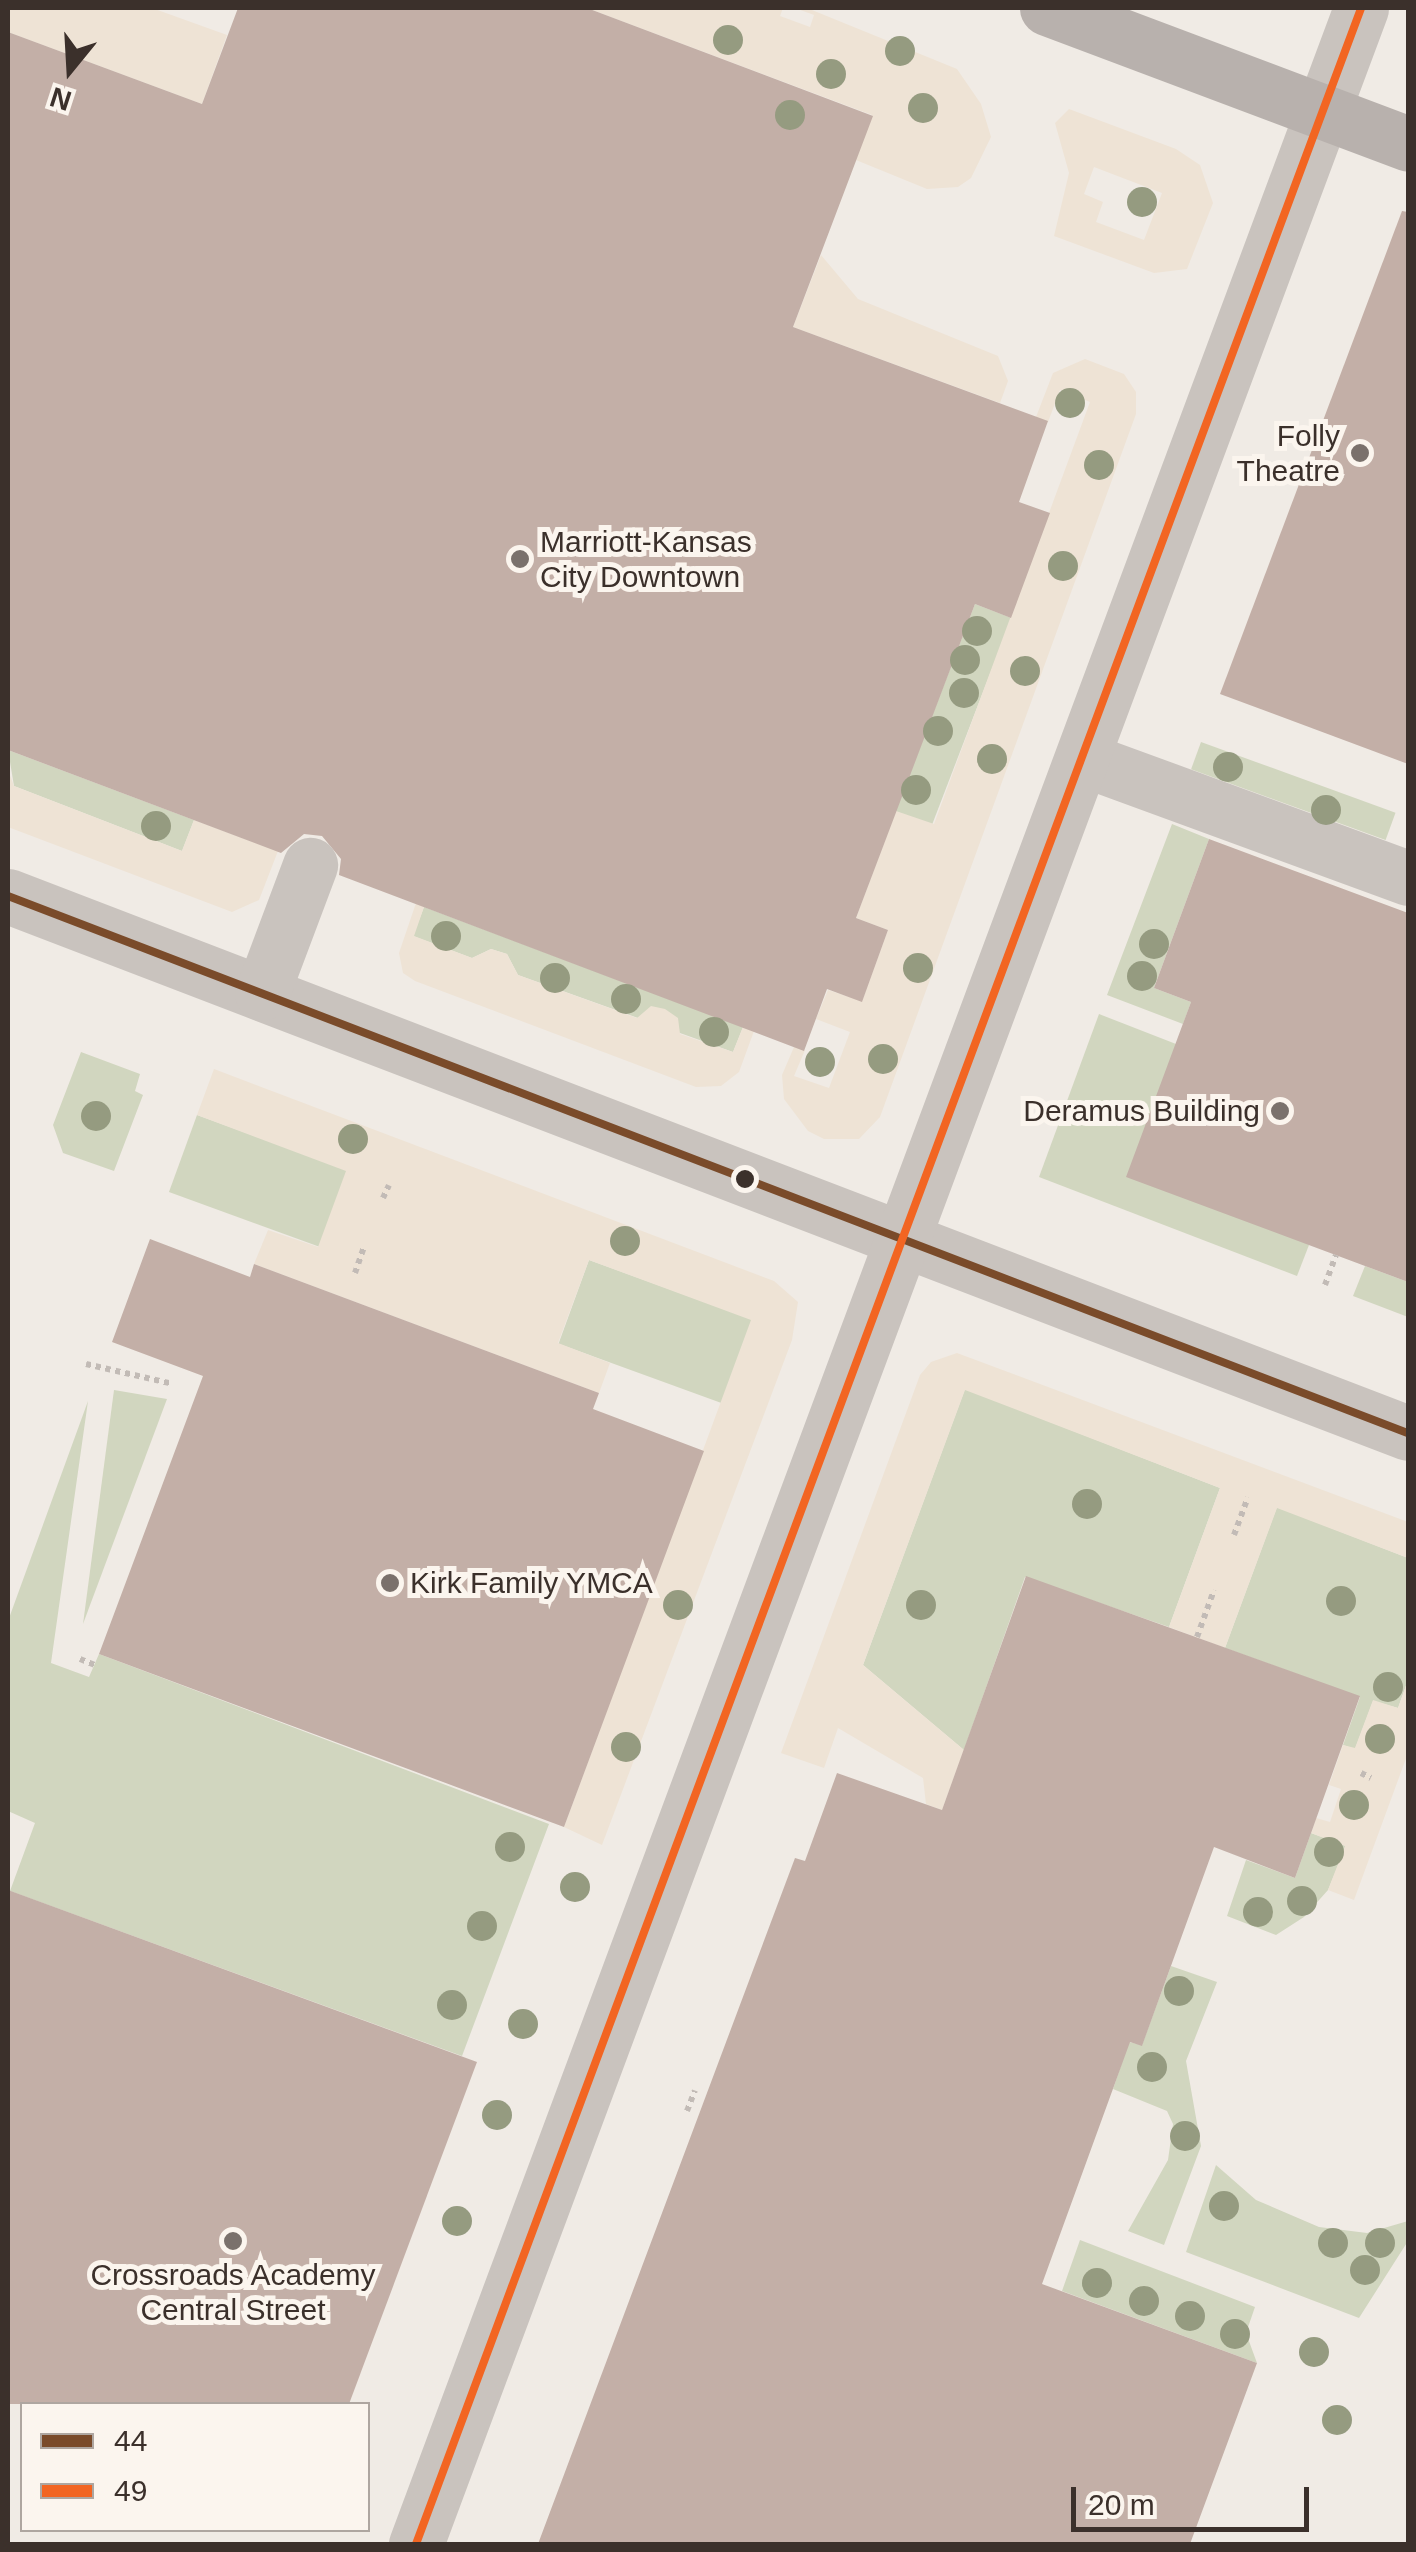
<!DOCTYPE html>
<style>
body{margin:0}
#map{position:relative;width:1416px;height:2552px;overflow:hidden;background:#f0ebe5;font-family:Helvetica,sans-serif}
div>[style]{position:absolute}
.green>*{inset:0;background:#d1d6bf;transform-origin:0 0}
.plaza>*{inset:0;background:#eee3d5}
.building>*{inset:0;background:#c3afa7}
.path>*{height:6px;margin-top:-3px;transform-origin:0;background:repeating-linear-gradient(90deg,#c2bbb6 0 5px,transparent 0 10px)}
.minor>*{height:55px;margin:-27.5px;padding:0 27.5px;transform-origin:27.5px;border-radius:27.5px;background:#c9c3be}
.major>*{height:55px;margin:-27.5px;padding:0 27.5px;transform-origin:27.5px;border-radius:27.5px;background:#b8b1ad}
.bus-1>*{height:8px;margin:-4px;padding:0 4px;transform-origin:4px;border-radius:4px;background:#7a4b2a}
.bus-2>*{height:8px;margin:-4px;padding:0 4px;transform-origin:4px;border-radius:4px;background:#f26522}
.trees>*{width:30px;height:30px;margin:-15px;border-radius:50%;background:#959b80}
.dots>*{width:28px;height:28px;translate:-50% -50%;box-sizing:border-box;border:5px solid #fbf5ee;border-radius:50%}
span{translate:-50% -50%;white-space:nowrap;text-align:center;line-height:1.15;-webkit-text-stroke:10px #fbf5ee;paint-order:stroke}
.poi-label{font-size:30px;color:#3b302b}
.right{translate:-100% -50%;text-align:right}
.left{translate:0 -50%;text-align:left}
.frame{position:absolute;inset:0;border:10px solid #3b302b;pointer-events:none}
.legend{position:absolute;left:20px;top:2402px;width:350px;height:130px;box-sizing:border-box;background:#fbf5ee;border:2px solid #aea6a0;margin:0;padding:12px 18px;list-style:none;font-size:30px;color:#3b302b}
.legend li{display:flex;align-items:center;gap:20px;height:50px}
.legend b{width:50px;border:2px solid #aea6a0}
.north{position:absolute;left:20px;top:20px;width:100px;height:100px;-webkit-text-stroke:8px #fbf5ee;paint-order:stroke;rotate:198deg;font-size:28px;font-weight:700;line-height:40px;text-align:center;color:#3b302b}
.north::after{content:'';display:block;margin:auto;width:35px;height:45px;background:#3b302b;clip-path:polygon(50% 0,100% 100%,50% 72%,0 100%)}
.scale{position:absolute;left:1071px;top:2487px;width:238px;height:45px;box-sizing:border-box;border:5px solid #3b302b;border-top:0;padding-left:12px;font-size:30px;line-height:35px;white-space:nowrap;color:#3b302b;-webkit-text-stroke:8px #fbf5ee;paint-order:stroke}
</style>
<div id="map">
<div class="green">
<div style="left:975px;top:604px;width:39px;height:222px;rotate:21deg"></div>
<div style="left:1201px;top:742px;width:207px;height:29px;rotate:20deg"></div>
<div style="clip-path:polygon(8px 750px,194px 820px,182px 851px,14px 786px)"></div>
<div style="clip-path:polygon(1172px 824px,1209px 839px,1154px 988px,1191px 1002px,1183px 1024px,1107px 995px)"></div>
<div style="clip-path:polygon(424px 907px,743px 1027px,733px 1052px,518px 975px,507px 954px,491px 949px,472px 958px,413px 936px)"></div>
<div style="clip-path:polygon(1099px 1014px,1176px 1044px,1309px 1245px,1297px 1276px,1039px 1177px)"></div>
<div style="clip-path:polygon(81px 1052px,140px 1074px,135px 1091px,143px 1095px,114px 1171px,63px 1153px,53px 1125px)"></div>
<div style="left:197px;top:1115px;width:160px;height:82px;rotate:20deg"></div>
<div style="left:589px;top:1260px;width:174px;height:89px;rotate:20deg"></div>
<div style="clip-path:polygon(1365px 1266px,1408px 1282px,1408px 1317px,1353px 1296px)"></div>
<div style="clip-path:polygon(965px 1389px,1220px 1488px,1169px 1627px,1025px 1577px,964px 1750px,863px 1665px)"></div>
<div style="clip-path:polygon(114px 1390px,167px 1399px,83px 1624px)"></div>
<div style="clip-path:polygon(88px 1401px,51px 1663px,89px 1677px,99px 1654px,549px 1824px,462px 2056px,10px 1891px,35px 1823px,8px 1811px,8px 1621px)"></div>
<div style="clip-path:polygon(1277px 1507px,1408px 1558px,1408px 1680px,1398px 1708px,1373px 1701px,1355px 1749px,1343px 1745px,1360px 1697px,1225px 1648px)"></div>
<div style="clip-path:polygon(1311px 1833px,1346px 1846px,1328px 1890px,1304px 1917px,1276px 1935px,1227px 1916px,1246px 1860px,1295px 1878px)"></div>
<div style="clip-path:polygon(1171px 1966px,1217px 1982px,1186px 2061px,1201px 2146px,1164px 2245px,1128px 2231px,1168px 2160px,1173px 2124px,1167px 2111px,1113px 2089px,1129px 2042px,1142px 2045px)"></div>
<div style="clip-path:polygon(1216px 2165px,1256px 2200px,1319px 2227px,1367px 2233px,1408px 2221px,1408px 2241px,1359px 2318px,1186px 2252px)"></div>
<div style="clip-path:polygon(1080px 2240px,1255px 2307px,1246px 2333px,1257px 2363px,1062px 2291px)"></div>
</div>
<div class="plaza">
<div style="clip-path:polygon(8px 8px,152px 8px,227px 35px,202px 104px,8px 32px)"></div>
<div style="clip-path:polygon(587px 8px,783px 8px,780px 16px,810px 27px,814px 15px,795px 8px,807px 8px,957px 69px,981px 104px,991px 137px,971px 178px,958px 187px,927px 189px,856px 160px,872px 115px)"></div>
<div style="clip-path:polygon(evenodd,1069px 109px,1176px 149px,1200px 165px,1213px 203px,1187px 269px,1154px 273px,1054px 236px,1069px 173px,1055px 123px,1069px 109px,1094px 167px,1162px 193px,1144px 240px,1096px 222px,1103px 202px,1084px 194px,1094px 167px)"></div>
<div style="clip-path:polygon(821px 255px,858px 299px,998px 356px,1008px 381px,1000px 403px,793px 327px)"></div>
<div style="clip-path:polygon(1085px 359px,1124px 374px,1136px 392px,1136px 414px,880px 1117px,859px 1139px,824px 1139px,808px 1131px,784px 1099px,782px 1075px,794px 1047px,805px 1050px,794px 1076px,829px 1088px,850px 1032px,816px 1019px,828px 990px,862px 1001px,888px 930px,856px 918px,896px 811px,934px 824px,1090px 402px,1060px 390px,1048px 422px,1036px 417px,1053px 373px)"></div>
<div style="clip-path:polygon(8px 770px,14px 786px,182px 851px,194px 820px,278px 851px,259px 900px,232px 912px,8px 827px)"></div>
<div style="clip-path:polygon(416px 903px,424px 907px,414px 936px,472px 958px,491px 949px,507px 954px,518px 975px,637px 1018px,651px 1006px,665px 1009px,678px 1018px,680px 1034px,733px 1052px,743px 1027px,754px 1031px,739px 1072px,721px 1086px,696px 1087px,415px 981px,403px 973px,399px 953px)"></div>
<div style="clip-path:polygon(214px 1069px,774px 1281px,798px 1302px,792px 1340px,602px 1845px,564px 1827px,751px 1320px,589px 1260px,558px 1343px,610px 1363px,599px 1393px,254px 1264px,268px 1230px,318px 1247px,346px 1171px,197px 1115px)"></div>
<div style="clip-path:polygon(957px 1353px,1408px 1522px,1408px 1558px,1277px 1508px,1225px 1648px,1169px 1627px,1220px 1488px,965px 1390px,863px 1665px,964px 1750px,942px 1810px,926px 1804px,923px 1778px,838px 1728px,824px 1768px,781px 1753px,920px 1375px,931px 1362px)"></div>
<div style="clip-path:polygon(1408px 1680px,1408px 1753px,1354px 1900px,1328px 1890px,1345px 1846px,1311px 1833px,1316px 1818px,1330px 1822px,1341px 1789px,1329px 1785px,1343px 1745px,1355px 1748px,1373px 1700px,1398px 1708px)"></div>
</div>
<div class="building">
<div style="clip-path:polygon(238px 8px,587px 8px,873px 116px,793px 327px,1048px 421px,1019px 502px,1050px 513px,1011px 618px,975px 604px,856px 918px,888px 930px,862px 1002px,827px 989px,804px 1051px,339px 875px,341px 859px,322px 836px,304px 834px,281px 853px,8px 750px,8px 32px,202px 104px)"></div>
<div style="clip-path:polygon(1402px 211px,1408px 212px,1408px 764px,1220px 694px)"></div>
<div style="clip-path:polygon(1209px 839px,1408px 913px,1408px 1282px,1126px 1177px,1191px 1002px,1154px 988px)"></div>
<div style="clip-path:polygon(150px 1239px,250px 1277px,254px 1264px,599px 1393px,593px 1409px,704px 1451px,564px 1827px,99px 1654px,203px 1376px,112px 1342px)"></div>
<div style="clip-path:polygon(1026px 1576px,1360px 1696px,1295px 1878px,1214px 1847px,1142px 2046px,1130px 2042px,1042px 2284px,1257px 2363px,1190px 2544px,538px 2544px,795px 1858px,805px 1861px,837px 1773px,942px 1810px)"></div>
<div style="clip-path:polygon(8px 1890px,477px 2062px,349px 2404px,8px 2404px)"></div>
</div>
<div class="path">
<div style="left:383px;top:1198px;width:14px;rotate:-65deg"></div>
<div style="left:355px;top:1273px;width:28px;rotate:-71deg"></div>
<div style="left:1325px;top:1285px;width:32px;rotate:-70deg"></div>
<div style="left:86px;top:1364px;width:89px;rotate:12.9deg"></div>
<div style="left:1234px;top:1535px;width:40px;rotate:-69.8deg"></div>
<div style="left:1197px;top:1637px;width:50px;rotate:-70.1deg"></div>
<div style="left:80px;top:1659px;width:16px;rotate:22deg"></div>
<div style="left:1361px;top:1773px;width:11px;rotate:27deg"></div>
<div style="left:687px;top:2111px;width:22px;rotate:-69deg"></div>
</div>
<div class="minor">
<div style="left:1083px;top:759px;width:346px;rotate:20.1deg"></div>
<div style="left:8px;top:896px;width:1499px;rotate:20.99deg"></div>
<div style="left:262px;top:993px;width:137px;rotate:-69.4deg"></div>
<div style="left:416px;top:2544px;width:2706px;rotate:-69.56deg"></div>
</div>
<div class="major">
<div style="left:1047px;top:8px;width:386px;rotate:20.6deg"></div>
</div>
<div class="bus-1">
<div style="left:8px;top:896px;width:1499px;rotate:20.99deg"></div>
</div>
<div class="bus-2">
<div style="left:416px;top:2544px;width:2706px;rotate:-69.56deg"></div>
</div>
<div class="trees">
<div style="left:728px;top:40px"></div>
<div style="left:900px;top:51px"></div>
<div style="left:831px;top:74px"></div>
<div style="left:923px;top:108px"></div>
<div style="left:790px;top:115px"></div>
<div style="left:1142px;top:202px"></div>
<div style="left:1070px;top:403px"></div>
<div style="left:1099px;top:465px"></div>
<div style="left:1063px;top:566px"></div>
<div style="left:977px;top:631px"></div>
<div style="left:965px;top:660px"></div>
<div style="left:1025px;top:671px"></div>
<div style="left:964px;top:693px"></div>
<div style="left:938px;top:731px"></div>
<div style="left:992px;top:759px"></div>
<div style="left:1228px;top:767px"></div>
<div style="left:916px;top:790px"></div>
<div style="left:1326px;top:810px"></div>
<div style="left:156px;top:826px"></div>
<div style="left:446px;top:936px"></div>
<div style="left:1154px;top:944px"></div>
<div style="left:918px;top:968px"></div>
<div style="left:1142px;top:976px"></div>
<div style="left:555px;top:978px"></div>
<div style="left:626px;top:999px"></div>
<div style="left:714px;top:1032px"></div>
<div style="left:883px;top:1059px"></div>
<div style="left:820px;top:1062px"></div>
<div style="left:96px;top:1116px"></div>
<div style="left:353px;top:1139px"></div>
<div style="left:625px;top:1241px"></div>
<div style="left:1087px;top:1504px"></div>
<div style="left:1341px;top:1601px"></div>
<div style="left:678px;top:1605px"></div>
<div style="left:921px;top:1605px"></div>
<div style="left:1388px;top:1687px"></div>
<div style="left:1380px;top:1739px"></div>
<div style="left:626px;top:1747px"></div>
<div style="left:1354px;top:1805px"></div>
<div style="left:510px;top:1847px"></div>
<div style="left:1329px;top:1852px"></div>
<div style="left:575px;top:1887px"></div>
<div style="left:1302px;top:1901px"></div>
<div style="left:1258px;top:1912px"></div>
<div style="left:482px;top:1926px"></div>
<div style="left:1179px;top:1991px"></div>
<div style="left:452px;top:2005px"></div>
<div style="left:523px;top:2024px"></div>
<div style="left:1152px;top:2067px"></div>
<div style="left:497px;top:2115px"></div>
<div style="left:1185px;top:2136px"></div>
<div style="left:1224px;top:2206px"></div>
<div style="left:457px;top:2221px"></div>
<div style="left:1333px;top:2243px"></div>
<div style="left:1380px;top:2243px"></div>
<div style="left:1365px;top:2270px"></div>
<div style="left:1097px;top:2283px"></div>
<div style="left:1144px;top:2301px"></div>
<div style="left:1190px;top:2316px"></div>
<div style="left:1235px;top:2334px"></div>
<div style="left:1314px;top:2352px"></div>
<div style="left:1337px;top:2420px"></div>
</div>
<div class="dots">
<div style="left:1360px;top:453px;background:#7a716c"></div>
<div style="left:520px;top:559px;background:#7a716c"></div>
<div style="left:1280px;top:1111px;background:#7a716c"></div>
<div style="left:745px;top:1179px;background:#3b302b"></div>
<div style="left:390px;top:1583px;background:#7a716c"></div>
<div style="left:233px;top:2241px;background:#7a716c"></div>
</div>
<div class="poi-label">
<span class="right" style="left:1340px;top:453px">Folly<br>Theatre</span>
<span class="left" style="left:540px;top:559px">Marriott-Kansas<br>City Downtown</span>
<span class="right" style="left:1260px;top:1111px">Deramus Building</span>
<span class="left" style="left:410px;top:1583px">Kirk Family YMCA</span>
<span style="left:233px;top:2292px">Crossroads Academy<br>Central Street</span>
</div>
<div class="frame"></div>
<ul class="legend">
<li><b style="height:12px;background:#7a4b2a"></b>44</li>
<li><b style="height:12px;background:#f26522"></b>49</li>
</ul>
<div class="north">N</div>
<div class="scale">20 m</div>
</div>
